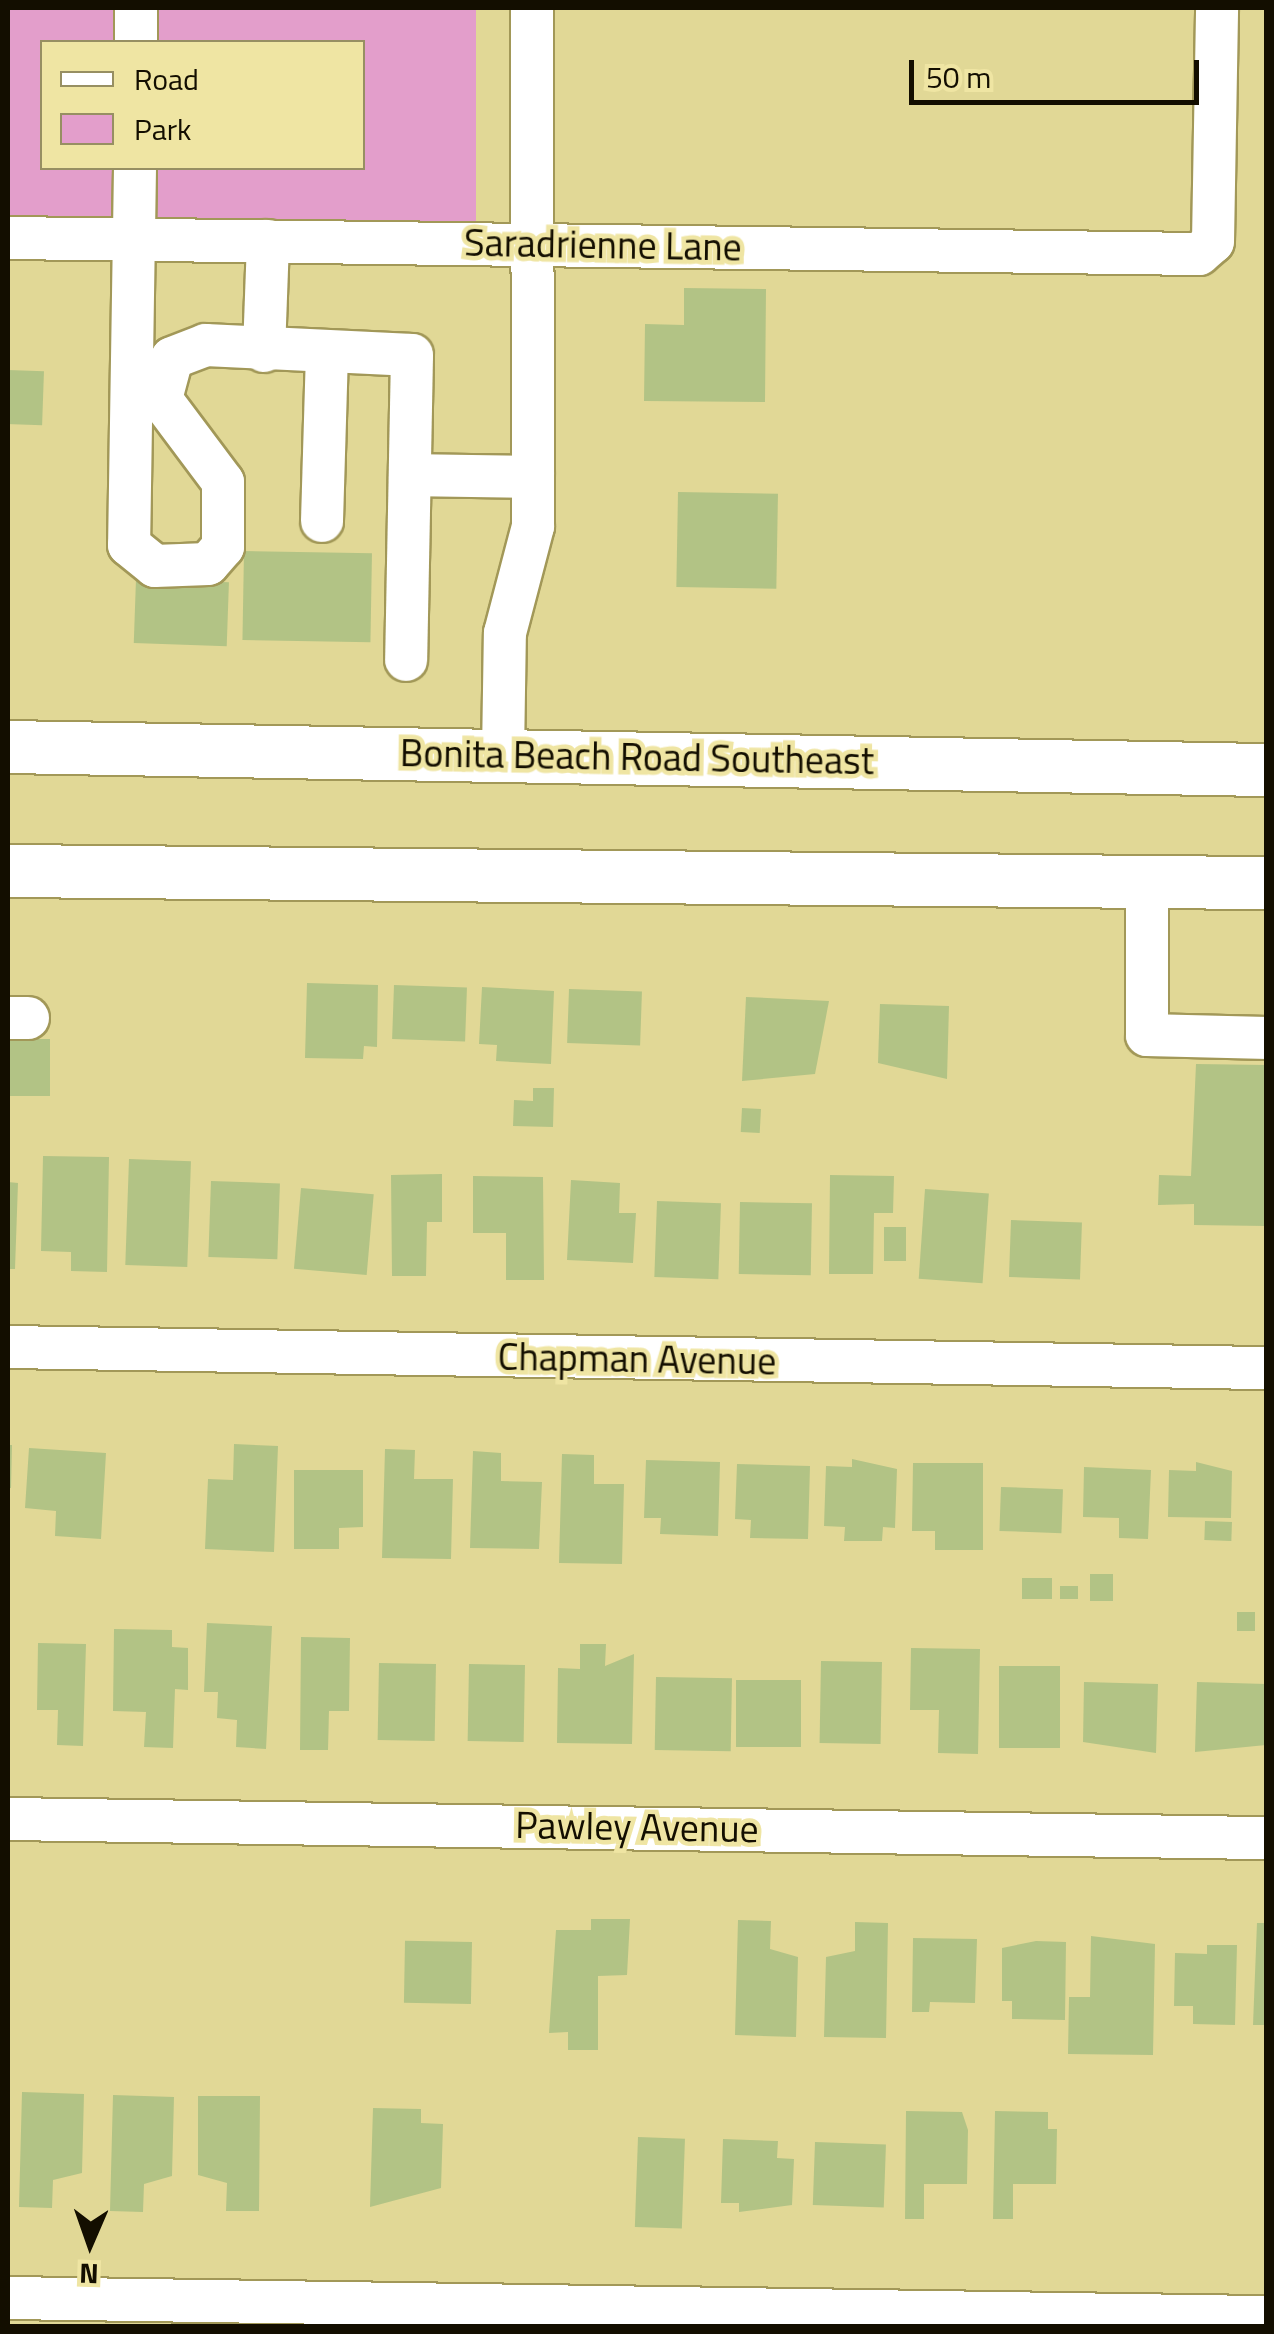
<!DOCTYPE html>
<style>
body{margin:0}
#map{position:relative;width:1274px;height:2334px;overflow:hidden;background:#e1d896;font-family:"Titillium Web",sans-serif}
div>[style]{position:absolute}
.green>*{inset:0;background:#e39ecb}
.building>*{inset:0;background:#b2c385;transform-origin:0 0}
.roads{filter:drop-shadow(2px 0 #a29858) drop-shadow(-2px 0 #a29858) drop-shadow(0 2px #a29858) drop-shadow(0 -2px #a29858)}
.minor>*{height:42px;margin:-21px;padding:0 21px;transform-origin:21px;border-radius:21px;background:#fff}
.major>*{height:52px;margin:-26px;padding:0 26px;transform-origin:26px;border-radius:26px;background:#fff}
span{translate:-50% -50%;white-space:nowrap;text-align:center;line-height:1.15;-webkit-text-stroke:9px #efe5a3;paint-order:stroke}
.street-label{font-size:38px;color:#130e00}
.frame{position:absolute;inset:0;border:10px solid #130e00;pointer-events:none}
.legend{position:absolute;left:40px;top:40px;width:325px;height:130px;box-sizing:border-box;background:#efe5a3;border:2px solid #978f62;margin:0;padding:12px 18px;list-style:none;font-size:30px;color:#130e00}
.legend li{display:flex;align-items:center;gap:20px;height:50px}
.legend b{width:50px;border:2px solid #978f62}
.north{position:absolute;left:40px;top:2194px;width:100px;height:100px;-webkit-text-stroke:8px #efe5a3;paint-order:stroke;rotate:182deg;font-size:28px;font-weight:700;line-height:40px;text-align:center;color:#130e00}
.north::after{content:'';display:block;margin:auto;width:35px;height:45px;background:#130e00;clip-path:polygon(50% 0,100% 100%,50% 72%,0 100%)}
.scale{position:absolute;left:909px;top:60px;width:290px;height:45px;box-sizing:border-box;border:5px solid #130e00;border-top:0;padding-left:12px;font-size:30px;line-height:35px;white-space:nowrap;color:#130e00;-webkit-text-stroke:8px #efe5a3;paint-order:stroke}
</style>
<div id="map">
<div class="green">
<div style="clip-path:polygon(evenodd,8px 8px,476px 8px,476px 258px,8px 249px,8px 8px,42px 42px,362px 42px,362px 168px,42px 168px,42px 42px)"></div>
</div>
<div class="building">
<div style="clip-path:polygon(684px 288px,766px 289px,765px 402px,644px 401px,645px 324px,684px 325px)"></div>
<div style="left:8px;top:370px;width:36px;height:54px;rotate:2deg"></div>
<div style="left:678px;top:492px;width:100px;height:95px;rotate:1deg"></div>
<div style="left:244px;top:551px;width:128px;height:89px;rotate:1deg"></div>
<div style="left:136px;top:579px;width:93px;height:64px;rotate:2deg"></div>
<div style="clip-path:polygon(307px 983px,378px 985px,377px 1047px,364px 1046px,363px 1059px,305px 1058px)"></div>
<div style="left:394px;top:985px;width:73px;height:54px;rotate:2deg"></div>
<div style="clip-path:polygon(482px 987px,554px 991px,551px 1064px,496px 1061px,497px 1045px,479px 1044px)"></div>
<div style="left:569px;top:989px;width:73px;height:54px;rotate:2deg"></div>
<div style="clip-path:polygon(746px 997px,829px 1001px,815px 1074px,742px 1081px)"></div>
<div style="clip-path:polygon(880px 1004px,949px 1006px,947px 1079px,878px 1063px)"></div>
<div style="left:8px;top:1039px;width:42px;height:57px"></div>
<div style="clip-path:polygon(1196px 1064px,1266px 1065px,1266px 1226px,1194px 1225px,1194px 1204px,1158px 1205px,1159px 1175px,1191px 1176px)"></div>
<div style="clip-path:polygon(533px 1088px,554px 1088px,553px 1127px,513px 1126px,514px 1100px,533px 1101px)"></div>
<div style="left:742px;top:1108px;width:19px;height:24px;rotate:3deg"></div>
<div style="clip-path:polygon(43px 1156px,109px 1157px,107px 1272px,71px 1271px,71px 1252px,41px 1251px)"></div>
<div style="left:129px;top:1159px;width:62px;height:106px;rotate:2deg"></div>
<div style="clip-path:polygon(442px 1174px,442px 1222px,427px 1222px,426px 1276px,392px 1276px,391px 1175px)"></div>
<div style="clip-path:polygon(830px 1175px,894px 1176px,893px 1213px,874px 1213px,873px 1274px,829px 1274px)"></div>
<div style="clip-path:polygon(473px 1176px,543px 1177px,544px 1280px,506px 1280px,506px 1233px,473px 1233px)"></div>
<div style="clip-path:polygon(571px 1180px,620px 1183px,619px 1213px,636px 1213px,633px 1263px,567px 1260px)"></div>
<div style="left:211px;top:1181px;width:69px;height:76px;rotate:2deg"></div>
<div style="clip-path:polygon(8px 1182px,18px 1183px,15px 1269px,8px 1269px)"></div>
<div style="left:301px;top:1188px;width:73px;height:81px;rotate:5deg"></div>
<div style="left:925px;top:1189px;width:64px;height:90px;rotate:4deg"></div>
<div style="left:657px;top:1201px;width:64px;height:76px;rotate:2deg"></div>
<div style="left:740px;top:1202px;width:72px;height:72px;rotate:1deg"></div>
<div style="left:1011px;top:1220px;width:71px;height:57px;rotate:2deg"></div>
<div style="left:884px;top:1227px;width:22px;height:34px"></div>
<div style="clip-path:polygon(234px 1444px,278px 1446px,274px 1552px,205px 1549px,208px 1479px,233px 1480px)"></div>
<div style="clip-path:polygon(8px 1445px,12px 1445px,11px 1488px,8px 1488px)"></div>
<div style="clip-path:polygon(29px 1448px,106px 1453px,101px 1539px,55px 1536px,56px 1511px,25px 1508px)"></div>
<div style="clip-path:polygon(385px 1449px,415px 1450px,414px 1479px,453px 1479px,451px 1559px,382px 1558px)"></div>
<div style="clip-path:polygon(473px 1451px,501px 1453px,501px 1481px,542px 1482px,539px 1549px,470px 1548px)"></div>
<div style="clip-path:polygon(562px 1454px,594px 1455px,594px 1484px,624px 1484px,622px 1564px,559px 1563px)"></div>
<div style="clip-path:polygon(852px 1459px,897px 1469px,895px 1528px,883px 1527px,882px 1541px,844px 1541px,845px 1527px,824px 1526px,826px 1466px,852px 1467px)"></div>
<div style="clip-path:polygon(646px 1460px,720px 1462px,718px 1536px,660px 1534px,661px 1518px,644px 1518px)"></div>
<div style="clip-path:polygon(1196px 1462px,1232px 1471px,1231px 1518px,1168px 1517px,1169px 1470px,1196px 1471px)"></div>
<div style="clip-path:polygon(913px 1463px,983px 1463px,983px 1550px,935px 1550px,935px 1531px,912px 1531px)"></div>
<div style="clip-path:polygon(737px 1464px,810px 1466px,808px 1539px,750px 1538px,751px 1520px,735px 1519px)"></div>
<div style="clip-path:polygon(1084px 1467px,1151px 1470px,1148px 1539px,1119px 1538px,1119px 1518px,1083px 1517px)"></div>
<div style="clip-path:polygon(294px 1470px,363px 1470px,363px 1527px,339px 1528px,339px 1549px,294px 1549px)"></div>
<div style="left:1001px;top:1487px;width:62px;height:44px;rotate:2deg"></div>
<div style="left:1205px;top:1521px;width:27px;height:19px;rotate:2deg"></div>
<div style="left:1090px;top:1574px;width:23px;height:27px"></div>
<div style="left:1022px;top:1578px;width:30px;height:21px"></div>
<div style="left:1060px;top:1586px;width:18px;height:13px"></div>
<div style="left:1237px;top:1612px;width:18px;height:19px"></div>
<div style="clip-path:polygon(207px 1623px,272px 1626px,266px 1749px,236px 1747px,237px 1720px,217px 1718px,218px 1692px,204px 1692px)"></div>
<div style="clip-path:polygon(114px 1629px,172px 1630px,172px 1647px,188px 1648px,188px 1690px,175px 1689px,173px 1748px,144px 1747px,146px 1712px,113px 1711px)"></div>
<div style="clip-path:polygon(301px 1637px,350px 1638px,349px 1711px,329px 1711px,328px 1750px,300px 1750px)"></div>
<div style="clip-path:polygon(38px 1643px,86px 1644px,83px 1746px,57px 1745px,58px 1710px,37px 1710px)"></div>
<div style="clip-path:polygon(580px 1644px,606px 1644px,605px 1666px,634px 1654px,632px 1744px,557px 1743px,558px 1668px,580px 1669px)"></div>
<div style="clip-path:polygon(911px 1648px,980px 1649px,978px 1754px,938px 1753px,939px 1710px,910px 1710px)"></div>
<div style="left:821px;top:1661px;width:61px;height:82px;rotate:1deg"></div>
<div style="left:379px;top:1663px;width:57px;height:77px;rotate:1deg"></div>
<div style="left:469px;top:1664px;width:56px;height:77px;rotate:1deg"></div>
<div style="left:999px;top:1666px;width:61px;height:82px"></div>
<div style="left:656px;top:1677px;width:76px;height:73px;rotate:1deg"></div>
<div style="left:736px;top:1680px;width:65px;height:67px"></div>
<div style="clip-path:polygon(1084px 1682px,1158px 1684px,1156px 1753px,1083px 1742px)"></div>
<div style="clip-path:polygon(1197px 1682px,1266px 1684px,1266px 1745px,1195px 1752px)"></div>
<div style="clip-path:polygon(591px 1919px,630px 1919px,627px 1975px,598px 1976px,598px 2050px,568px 2050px,568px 2032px,549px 2033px,556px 1930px,591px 1930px)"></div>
<div style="clip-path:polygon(738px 1920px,771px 1921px,770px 1949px,798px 1957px,796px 2037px,735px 2035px)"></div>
<div style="clip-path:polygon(855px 1922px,888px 1923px,886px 2038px,824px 2037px,826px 1957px,855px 1951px)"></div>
<div style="clip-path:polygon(1257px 1923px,1266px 1923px,1266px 2025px,1253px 2025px)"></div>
<div style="clip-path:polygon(1091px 1936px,1155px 1944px,1153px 2055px,1068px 2054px,1069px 1997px,1090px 1997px)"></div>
<div style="clip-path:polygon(913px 1938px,977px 1939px,975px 2003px,930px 2002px,929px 2012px,912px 2012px)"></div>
<div style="clip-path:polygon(1036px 1941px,1066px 1942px,1065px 2020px,1012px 2019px,1012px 2001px,1002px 2001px,1002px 1948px)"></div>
<div style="left:472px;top:1942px;width:62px;height:67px;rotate:91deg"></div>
<div style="clip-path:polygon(1207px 1945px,1237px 1945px,1235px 2025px,1193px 2024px,1193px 2006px,1174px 2006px,1175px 1953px,1207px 1954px)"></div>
<div style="clip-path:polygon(22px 2092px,84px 2094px,82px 2173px,53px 2180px,52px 2208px,19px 2207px)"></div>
<div style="clip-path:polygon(113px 2095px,174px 2097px,172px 2176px,144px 2184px,143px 2212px,110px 2211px)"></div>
<div style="clip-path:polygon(198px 2096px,260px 2096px,259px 2211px,226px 2211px,227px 2183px,198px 2175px)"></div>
<div style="clip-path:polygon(373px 2108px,421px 2109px,421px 2123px,443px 2124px,441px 2188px,370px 2207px)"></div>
<div style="clip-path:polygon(906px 2111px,962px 2112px,968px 2130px,967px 2184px,924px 2184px,924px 2219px,905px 2219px)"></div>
<div style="clip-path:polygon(995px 2111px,1048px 2112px,1048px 2129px,1057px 2129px,1056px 2184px,1013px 2184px,1013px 2219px,993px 2219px)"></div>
<div style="left:638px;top:2137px;width:47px;height:90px;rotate:2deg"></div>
<div style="clip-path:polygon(723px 2139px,778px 2141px,777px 2158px,794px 2159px,792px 2205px,739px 2212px,739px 2203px,721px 2203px)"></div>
<div style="left:815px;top:2142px;width:71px;height:63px;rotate:2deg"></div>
</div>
<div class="roads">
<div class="minor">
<div style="left:136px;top:42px;width:34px;rotate:-90deg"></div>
<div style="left:135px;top:168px;width:377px;rotate:90.9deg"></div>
<div style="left:129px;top:545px;width:33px;rotate:39deg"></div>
<div style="left:155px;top:566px;width:53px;rotate:-2.2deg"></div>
<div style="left:208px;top:564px;width:23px;rotate:-49deg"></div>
<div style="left:223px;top:547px;width:65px;rotate:-90deg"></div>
<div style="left:223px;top:482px;width:104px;rotate:-126.8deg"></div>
<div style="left:161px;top:399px;width:42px;rotate:-75deg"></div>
<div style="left:172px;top:358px;width:36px;rotate:-21deg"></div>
<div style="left:206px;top:345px;width:206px;rotate:2.8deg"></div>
<div style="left:412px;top:355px;width:305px;rotate:91.1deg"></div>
<div style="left:8px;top:238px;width:1191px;rotate:0.77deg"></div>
<div style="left:1199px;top:254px;width:18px;rotate:-41deg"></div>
<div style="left:1213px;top:242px;width:234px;rotate:-89deg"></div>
<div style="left:264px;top:351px;width:110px;rotate:-87.9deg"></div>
<div style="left:410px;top:475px;width:123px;rotate:0.9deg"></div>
<div style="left:322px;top:521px;width:169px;rotate:-88.3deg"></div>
<div style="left:503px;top:754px;width:121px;rotate:-89.1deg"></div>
<div style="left:505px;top:633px;width:111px;rotate:-75.3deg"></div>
<div style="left:533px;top:526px;width:518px;rotate:-90.11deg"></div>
<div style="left:1147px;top:882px;width:153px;rotate:90deg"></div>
<div style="left:1147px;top:1035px;width:119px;rotate:1.4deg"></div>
<div style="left:8px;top:1018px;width:20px"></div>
<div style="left:8px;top:1347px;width:1258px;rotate:0.96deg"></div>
<div style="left:8px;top:1819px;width:1258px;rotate:0.87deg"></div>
<div style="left:8px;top:2298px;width:1258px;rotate:0.87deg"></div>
</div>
<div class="major">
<div style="left:8px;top:747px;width:1258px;rotate:1.05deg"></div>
<div style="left:8px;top:871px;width:1258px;rotate:0.55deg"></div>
</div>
</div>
<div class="street-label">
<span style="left:603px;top:245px;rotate:1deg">Saradrienne Lane</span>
<span style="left:637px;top:757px;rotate:1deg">Bonita Beach Road Southeast</span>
<span style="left:637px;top:1359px;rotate:1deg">Chapman Avenue</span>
<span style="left:637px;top:1827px;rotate:1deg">Pawley Avenue</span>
</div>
<div class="frame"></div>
<ul class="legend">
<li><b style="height:12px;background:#fff"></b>Road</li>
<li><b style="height:28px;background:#e39ecb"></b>Park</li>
</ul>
<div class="north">N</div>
<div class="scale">50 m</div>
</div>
